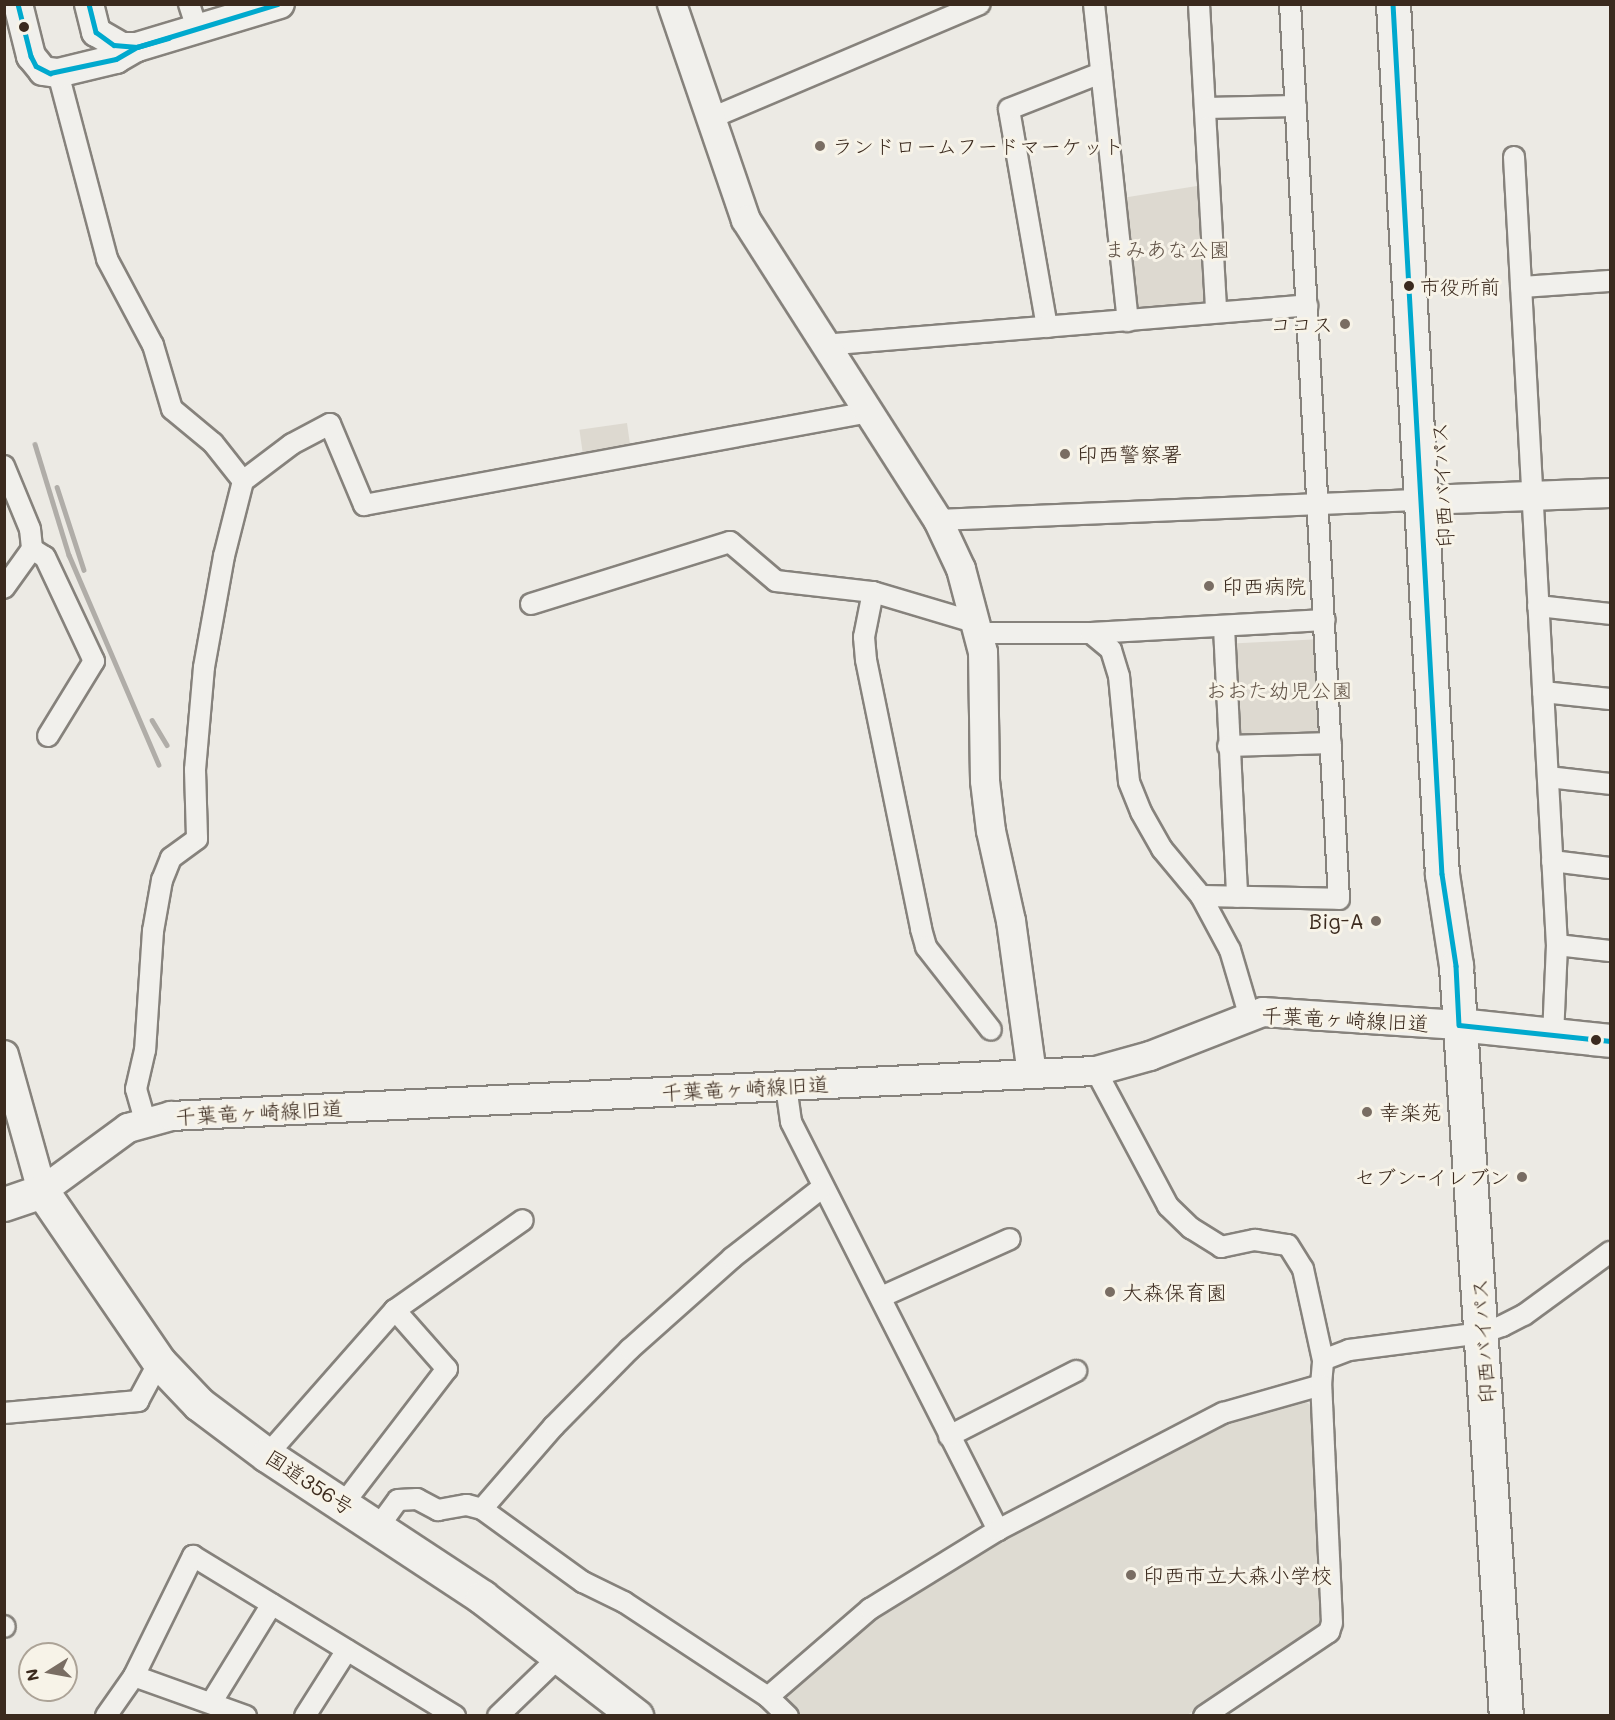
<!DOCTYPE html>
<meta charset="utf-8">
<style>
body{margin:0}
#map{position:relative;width:1615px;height:1720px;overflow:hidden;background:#eceae4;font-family:Mali,"Klee One",sans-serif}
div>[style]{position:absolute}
.built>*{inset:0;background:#dedbd2}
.green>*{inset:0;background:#ddd9d0;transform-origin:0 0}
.roads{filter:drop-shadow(2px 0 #86827c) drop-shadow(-2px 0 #86827c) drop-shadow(0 2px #86827c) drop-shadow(0 -2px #86827c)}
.street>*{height:20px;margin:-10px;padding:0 10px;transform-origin:10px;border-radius:10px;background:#f1f0ec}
.secondary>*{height:28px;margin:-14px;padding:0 14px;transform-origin:14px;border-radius:14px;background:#f1f0ec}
.primary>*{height:32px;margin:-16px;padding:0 16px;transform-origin:16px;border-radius:16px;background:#f1f0ec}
.highway>*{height:33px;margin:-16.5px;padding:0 16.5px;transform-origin:16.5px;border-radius:16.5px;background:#f1f0ec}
.rail>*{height:4.5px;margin:-2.25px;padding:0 2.25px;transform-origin:2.25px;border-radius:2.25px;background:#b0ada8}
.bus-1>*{height:4.5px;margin:-2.25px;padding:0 2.25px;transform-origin:2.25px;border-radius:2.25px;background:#00a9ce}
.dots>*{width:16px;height:16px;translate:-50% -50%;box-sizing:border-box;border:3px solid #f7f3e8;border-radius:50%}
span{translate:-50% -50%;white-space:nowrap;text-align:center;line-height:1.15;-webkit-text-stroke:6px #f7f3e8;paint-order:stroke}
.bus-label{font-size:20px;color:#3b2a1e}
.left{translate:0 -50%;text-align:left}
.poi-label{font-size:21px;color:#3b2a1e}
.right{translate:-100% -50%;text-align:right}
.park-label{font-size:21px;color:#605246}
.street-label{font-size:21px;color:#3b2a1e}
.frame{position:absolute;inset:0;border:6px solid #3b2a1e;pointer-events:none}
.north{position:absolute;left:18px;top:1642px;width:60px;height:60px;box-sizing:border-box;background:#f7f3e8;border:2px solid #aca397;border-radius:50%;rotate:259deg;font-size:16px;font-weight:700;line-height:24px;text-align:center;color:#3b2a1e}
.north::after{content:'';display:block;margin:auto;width:21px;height:27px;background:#796d63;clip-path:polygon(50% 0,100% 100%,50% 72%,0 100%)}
</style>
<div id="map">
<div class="built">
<div style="clip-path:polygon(1303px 1399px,1315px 1409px,1322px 1628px,1187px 1715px,796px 1716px,781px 1702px,782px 1691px,865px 1623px,968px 1556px,1217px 1423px)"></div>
</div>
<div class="green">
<div style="clip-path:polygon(1203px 185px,1210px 311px,1135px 315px,1122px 198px)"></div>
<div style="left:627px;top:423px;width:29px;height:48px;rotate:82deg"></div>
<div style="left:1321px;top:639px;width:98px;height:88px;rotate:87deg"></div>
</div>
<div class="roads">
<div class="street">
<div style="left:189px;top:4px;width:26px;rotate:72deg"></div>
<div style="left:1094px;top:4px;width:319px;rotate:83.9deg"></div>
<div style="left:1199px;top:4px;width:308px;rotate:86.8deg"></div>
<div style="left:58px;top:73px;width:192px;rotate:75.2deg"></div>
<div style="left:107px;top:259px;width:98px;rotate:61.9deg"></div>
<div style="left:153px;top:345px;width:67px;rotate:73.5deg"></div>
<div style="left:172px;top:409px;width:53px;rotate:39.7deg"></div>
<div style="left:213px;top:443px;width:48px;rotate:51.7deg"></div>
<div style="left:243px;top:481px;width:77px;rotate:104.2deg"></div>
<div style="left:224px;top:556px;width:113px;rotate:100.2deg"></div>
<div style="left:204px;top:667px;width:103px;rotate:95deg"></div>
<div style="left:195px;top:770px;width:69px;rotate:88.3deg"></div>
<div style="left:197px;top:839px;width:32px;rotate:144deg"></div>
<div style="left:171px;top:858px;width:24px;rotate:112deg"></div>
<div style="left:162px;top:880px;width:52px;rotate:100deg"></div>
<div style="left:153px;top:931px;width:119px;rotate:93.8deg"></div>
<div style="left:145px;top:1050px;width:40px;rotate:103deg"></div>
<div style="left:136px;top:1089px;width:33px;rotate:74deg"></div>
<div style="left:1205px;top:108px;width:91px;rotate:-1.3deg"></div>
<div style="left:709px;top:119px;width:294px;rotate:-23deg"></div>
<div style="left:1514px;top:157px;width:789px;rotate:86.88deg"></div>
<div style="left:1557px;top:945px;width:90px;rotate:92.5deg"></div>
<div style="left:1521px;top:287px;width:89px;rotate:-3.9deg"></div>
<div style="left:1047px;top:327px;width:221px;rotate:-99.9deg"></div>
<div style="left:1009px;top:109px;width:99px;rotate:-21.4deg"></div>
<div style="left:824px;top:345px;width:485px;rotate:-4.7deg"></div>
<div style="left:4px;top:466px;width:68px;rotate:67.6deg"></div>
<div style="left:30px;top:529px;width:20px;rotate:84deg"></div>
<div style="left:32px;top:549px;width:48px;rotate:125.7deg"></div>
<div style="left:243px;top:481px;width:61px;rotate:-37.1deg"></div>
<div style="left:292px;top:444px;width:43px;rotate:-27.8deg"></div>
<div style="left:330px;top:424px;width:88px;rotate:67.2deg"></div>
<div style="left:364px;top:505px;width:513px;rotate:-10.43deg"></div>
<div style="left:938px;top:520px;width:484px;rotate:-2.4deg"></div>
<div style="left:32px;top:549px;width:15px;rotate:32deg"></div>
<div style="left:45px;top:557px;width:115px;rotate:64.8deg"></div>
<div style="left:94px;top:661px;width:88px;rotate:121.5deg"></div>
<div style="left:873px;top:592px;width:46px;rotate:101.3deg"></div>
<div style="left:864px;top:637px;width:23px;rotate:85deg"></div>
<div style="left:866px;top:660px;width:275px;rotate:78.4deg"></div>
<div style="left:921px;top:929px;width:19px;rotate:74deg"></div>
<div style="left:926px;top:947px;width:105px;rotate:51.9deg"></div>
<div style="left:531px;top:604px;width:208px;rotate:-17.3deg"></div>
<div style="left:730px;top:542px;width:60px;rotate:40.3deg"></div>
<div style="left:776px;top:581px;width:98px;rotate:6.5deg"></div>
<div style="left:873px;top:592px;width:109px;rotate:16.6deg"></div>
<div style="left:1538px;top:606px;width:72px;rotate:6.3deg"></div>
<div style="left:1224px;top:627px;width:270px;rotate:87.2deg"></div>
<div style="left:979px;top:633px;width:112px"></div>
<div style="left:1091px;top:633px;width:234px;rotate:-3.2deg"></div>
<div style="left:1091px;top:633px;width:26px;rotate:40deg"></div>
<div style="left:1111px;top:650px;width:27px;rotate:73deg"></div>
<div style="left:1119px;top:676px;width:106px;rotate:84.6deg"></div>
<div style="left:1129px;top:782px;width:32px;rotate:68deg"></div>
<div style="left:1141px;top:812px;width:43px;rotate:60.4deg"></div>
<div style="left:1162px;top:849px;width:61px;rotate:50.3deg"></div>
<div style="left:1201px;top:896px;width:61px;rotate:61.8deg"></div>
<div style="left:1230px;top:950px;width:67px;rotate:73.5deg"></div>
<div style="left:1543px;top:692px;width:67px;rotate:6deg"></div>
<div style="left:1228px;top:746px;width:103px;rotate:-1.7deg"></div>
<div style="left:1548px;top:777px;width:62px;rotate:6.4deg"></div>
<div style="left:1552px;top:861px;width:58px;rotate:6.9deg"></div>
<div style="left:1201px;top:896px;width:138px;rotate:1.2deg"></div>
<div style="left:1339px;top:899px;width:896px;rotate:-93.13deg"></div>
<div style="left:1557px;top:945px;width:53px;rotate:6.5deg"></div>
<div style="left:1096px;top:1071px;width:153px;rotate:61.9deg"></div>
<div style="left:1168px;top:1206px;width:32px;rotate:44deg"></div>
<div style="left:1191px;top:1228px;width:36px;rotate:32deg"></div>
<div style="left:1221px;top:1247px;width:35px;rotate:-12deg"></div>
<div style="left:1255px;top:1240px;width:33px;rotate:9deg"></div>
<div style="left:1288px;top:1245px;width:28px;rotate:58deg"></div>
<div style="left:1303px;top:1269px;width:93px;rotate:77.6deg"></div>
<div style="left:786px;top:1086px;width:36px;rotate:82deg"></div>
<div style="left:791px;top:1122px;width:458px;rotate:63.1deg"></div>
<div style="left:881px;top:1297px;width:141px;rotate:-24.2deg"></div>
<div style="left:4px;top:1413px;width:135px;rotate:-5.1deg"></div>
<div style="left:138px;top:1401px;width:44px;rotate:-61.7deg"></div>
<div style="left:949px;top:1436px;width:143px;rotate:-27.1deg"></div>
<div style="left:267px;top:1455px;width:193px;rotate:-48.6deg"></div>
<div style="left:395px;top:1310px;width:156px;rotate:-35.1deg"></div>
<div style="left:344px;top:1503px;width:169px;rotate:-52.5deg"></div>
<div style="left:447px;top:1369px;width:79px;rotate:-131.4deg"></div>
<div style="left:482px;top:1509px;width:110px;rotate:-49.1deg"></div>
<div style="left:554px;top:1426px;width:108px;rotate:-45.4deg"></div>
<div style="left:630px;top:1349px;width:137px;rotate:-41.7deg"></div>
<div style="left:732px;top:1258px;width:115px;rotate:-38deg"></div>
<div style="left:379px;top:1526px;width:32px;rotate:-54deg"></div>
<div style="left:398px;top:1500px;width:19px;rotate:-3deg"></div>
<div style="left:417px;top:1499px;width:24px;rotate:28deg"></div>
<div style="left:438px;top:1510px;width:29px;rotate:-10deg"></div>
<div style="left:467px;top:1505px;width:16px;rotate:15deg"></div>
<div style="left:482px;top:1509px;width:125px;rotate:35.9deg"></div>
<div style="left:583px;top:1582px;width:46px;rotate:26deg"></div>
<div style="left:624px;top:1602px;width:173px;rotate:33.4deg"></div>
<div style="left:768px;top:1697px;width:28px;rotate:44deg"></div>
<div style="left:4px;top:1626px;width:1px;rotate:45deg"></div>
<div style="left:134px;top:1676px;width:119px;rotate:19.7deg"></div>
<div style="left:768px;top:1697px;width:135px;rotate:-40.8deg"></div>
<div style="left:870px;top:1609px;width:150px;rotate:-31.7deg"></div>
<div style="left:998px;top:1530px;width:254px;rotate:-27.5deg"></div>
<div style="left:1223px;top:1413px;width:102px;rotate:-15.9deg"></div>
<div style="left:1321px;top:1385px;width:25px;rotate:-85deg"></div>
<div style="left:1323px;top:1360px;width:28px;rotate:-21deg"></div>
<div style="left:1349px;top:1350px;width:134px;rotate:-7.3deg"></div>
<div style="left:1482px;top:1333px;width:21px;rotate:-19deg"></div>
<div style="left:1502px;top:1326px;width:25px;rotate:-27deg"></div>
<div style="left:1524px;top:1315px;width:107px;rotate:-36.2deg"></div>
<div style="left:211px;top:1703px;width:116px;rotate:-58.4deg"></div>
<div style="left:106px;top:1716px;width:49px;rotate:-55deg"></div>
<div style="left:134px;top:1676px;width:134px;rotate:-63.8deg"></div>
<div style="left:193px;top:1556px;width:307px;rotate:31.4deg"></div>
<div style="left:305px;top:1716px;width:78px;rotate:-57.5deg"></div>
<div style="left:498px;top:1716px;width:85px;rotate:-44deg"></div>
<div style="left:1204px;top:1716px;width:151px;rotate:-33.9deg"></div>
<div style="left:1329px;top:1632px;width:9px;rotate:-72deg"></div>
<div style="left:1332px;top:1623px;width:238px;rotate:-92.6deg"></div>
</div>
<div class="secondary">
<div style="left:18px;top:4px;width:54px;rotate:76deg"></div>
<div style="left:31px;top:56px;width:19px;rotate:51deg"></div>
<div style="left:43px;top:71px;width:15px;rotate:8deg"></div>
<div style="left:58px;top:73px;width:60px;rotate:-13.6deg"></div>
<div style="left:116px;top:59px;width:24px;rotate:-30deg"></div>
<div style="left:89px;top:4px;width:29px;rotate:76deg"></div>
<div style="left:96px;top:32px;width:30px;rotate:30deg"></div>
<div style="left:122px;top:47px;width:15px"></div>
<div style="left:137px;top:47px;width:149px;rotate:-16.7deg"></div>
<div style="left:672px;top:4px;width:228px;rotate:71.1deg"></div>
<div style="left:746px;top:220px;width:356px;rotate:57.4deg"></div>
<div style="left:938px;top:520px;width:54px;rotate:64.9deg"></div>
<div style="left:961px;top:569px;width:86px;rotate:75.2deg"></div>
<div style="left:983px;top:652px;width:129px;rotate:89.1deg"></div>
<div style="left:985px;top:781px;width:50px;rotate:83.2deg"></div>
<div style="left:991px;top:831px;width:92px;rotate:77.5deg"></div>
<div style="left:1011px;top:921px;width:154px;rotate:82.2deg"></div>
<div style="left:1422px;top:500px;width:188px;rotate:-2.1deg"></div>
<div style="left:4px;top:1055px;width:141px;rotate:74.4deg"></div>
<div style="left:42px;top:1191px;width:107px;rotate:-36.2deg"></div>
<div style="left:128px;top:1128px;width:45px;rotate:-15.6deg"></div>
<div style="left:171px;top:1116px;width:926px;rotate:-2.79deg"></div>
<div style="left:1096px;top:1071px;width:56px;rotate:-15.5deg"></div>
<div style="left:1150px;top:1056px;width:121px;rotate:-21.3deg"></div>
<div style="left:1263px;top:1012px;width:196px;rotate:3.8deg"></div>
</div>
<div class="primary">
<div style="left:1459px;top:1025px;width:152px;rotate:6deg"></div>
</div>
<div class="highway">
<div style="left:1393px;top:4px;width:871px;rotate:86.78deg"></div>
<div style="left:1442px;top:874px;width:93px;rotate:81.3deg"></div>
<div style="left:1456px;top:966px;width:752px;rotate:86.19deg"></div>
<div style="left:4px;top:1204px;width:40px;rotate:-18.9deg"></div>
<div style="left:42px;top:1191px;width:207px;rotate:55.6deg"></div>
<div style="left:159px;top:1362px;width:58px;rotate:46.4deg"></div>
<div style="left:199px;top:1404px;width:85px;rotate:36.9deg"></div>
<div style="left:267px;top:1455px;width:258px;rotate:33.4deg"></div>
<div style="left:482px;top:1597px;width:195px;rotate:37.7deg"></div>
</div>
</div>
<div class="rail">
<div style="left:35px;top:444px;width:116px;rotate:73deg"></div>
<div style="left:69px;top:555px;width:228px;rotate:66.8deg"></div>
<div style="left:57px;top:487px;width:87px;rotate:72deg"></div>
<div style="left:152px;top:720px;width:29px;rotate:59deg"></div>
</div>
<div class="bus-1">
<div style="left:18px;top:4px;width:54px;rotate:76deg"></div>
<div style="left:31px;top:56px;width:11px;rotate:63deg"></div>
<div style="left:36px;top:66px;width:16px;rotate:27deg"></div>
<div style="left:50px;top:73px;width:67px;rotate:-12deg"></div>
<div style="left:116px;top:59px;width:24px;rotate:-30deg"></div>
<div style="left:137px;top:47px;width:147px;rotate:-17deg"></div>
<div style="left:89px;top:4px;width:29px;rotate:76deg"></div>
<div style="left:96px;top:32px;width:22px;rotate:36deg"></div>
<div style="left:114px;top:45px;width:23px;rotate:5deg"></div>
<div style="left:137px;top:47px;width:33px;rotate:-16deg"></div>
<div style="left:1393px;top:4px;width:871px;rotate:86.78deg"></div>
<div style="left:1442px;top:874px;width:93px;rotate:81.3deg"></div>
<div style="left:1456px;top:966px;width:59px;rotate:87.1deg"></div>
<div style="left:1459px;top:1025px;width:152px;rotate:6deg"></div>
</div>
<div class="dots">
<div style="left:24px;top:27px;background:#3b2a1e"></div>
<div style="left:820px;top:146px;background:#796d63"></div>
<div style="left:1409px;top:286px;background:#3b2a1e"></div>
<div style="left:1345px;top:324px;background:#796d63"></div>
<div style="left:1065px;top:454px;background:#796d63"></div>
<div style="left:1209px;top:586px;background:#796d63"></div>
<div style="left:1376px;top:921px;background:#796d63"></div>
<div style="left:1596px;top:1040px;background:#3b2a1e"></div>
<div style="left:1367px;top:1112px;background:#796d63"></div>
<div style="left:1522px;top:1177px;background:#796d63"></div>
<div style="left:1110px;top:1292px;background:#796d63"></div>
<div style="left:1131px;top:1575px;background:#796d63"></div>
</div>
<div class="bus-label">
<span class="left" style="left:1420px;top:286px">市役所前</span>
</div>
<div class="poi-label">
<span class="left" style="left:832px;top:146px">ランドロームフードマーケット</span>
<span class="right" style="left:1333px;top:324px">ココス</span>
<span class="left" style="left:1077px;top:454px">印西警察署</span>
<span class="left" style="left:1222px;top:586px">印西病院</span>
<span class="right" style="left:1364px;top:921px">Big-A</span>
<span class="left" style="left:1379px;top:1112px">幸楽苑</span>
<span class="right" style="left:1510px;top:1177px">セブン-イレブン</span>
<span class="left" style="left:1122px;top:1292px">大森保育園</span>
<span class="left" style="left:1143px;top:1575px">印西市立大森小学校</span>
</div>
<div class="park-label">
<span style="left:1167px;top:249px">まみあな公園</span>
<span style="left:1279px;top:690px">おおた幼児公園</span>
</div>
<div class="street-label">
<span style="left:1442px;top:485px;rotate:-93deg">印西バイパス</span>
<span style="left:1345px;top:1019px;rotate:3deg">千葉竜ヶ崎線旧道</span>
<span style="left:745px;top:1088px;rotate:-3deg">千葉竜ヶ崎線旧道</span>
<span style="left:259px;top:1112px;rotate:-3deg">千葉竜ヶ崎線旧道</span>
<span style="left:1483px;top:1341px;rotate:-94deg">印西バイパス</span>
<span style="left:310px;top:1482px;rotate:33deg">国道356号</span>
</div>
<div class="frame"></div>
<div class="north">N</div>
</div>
